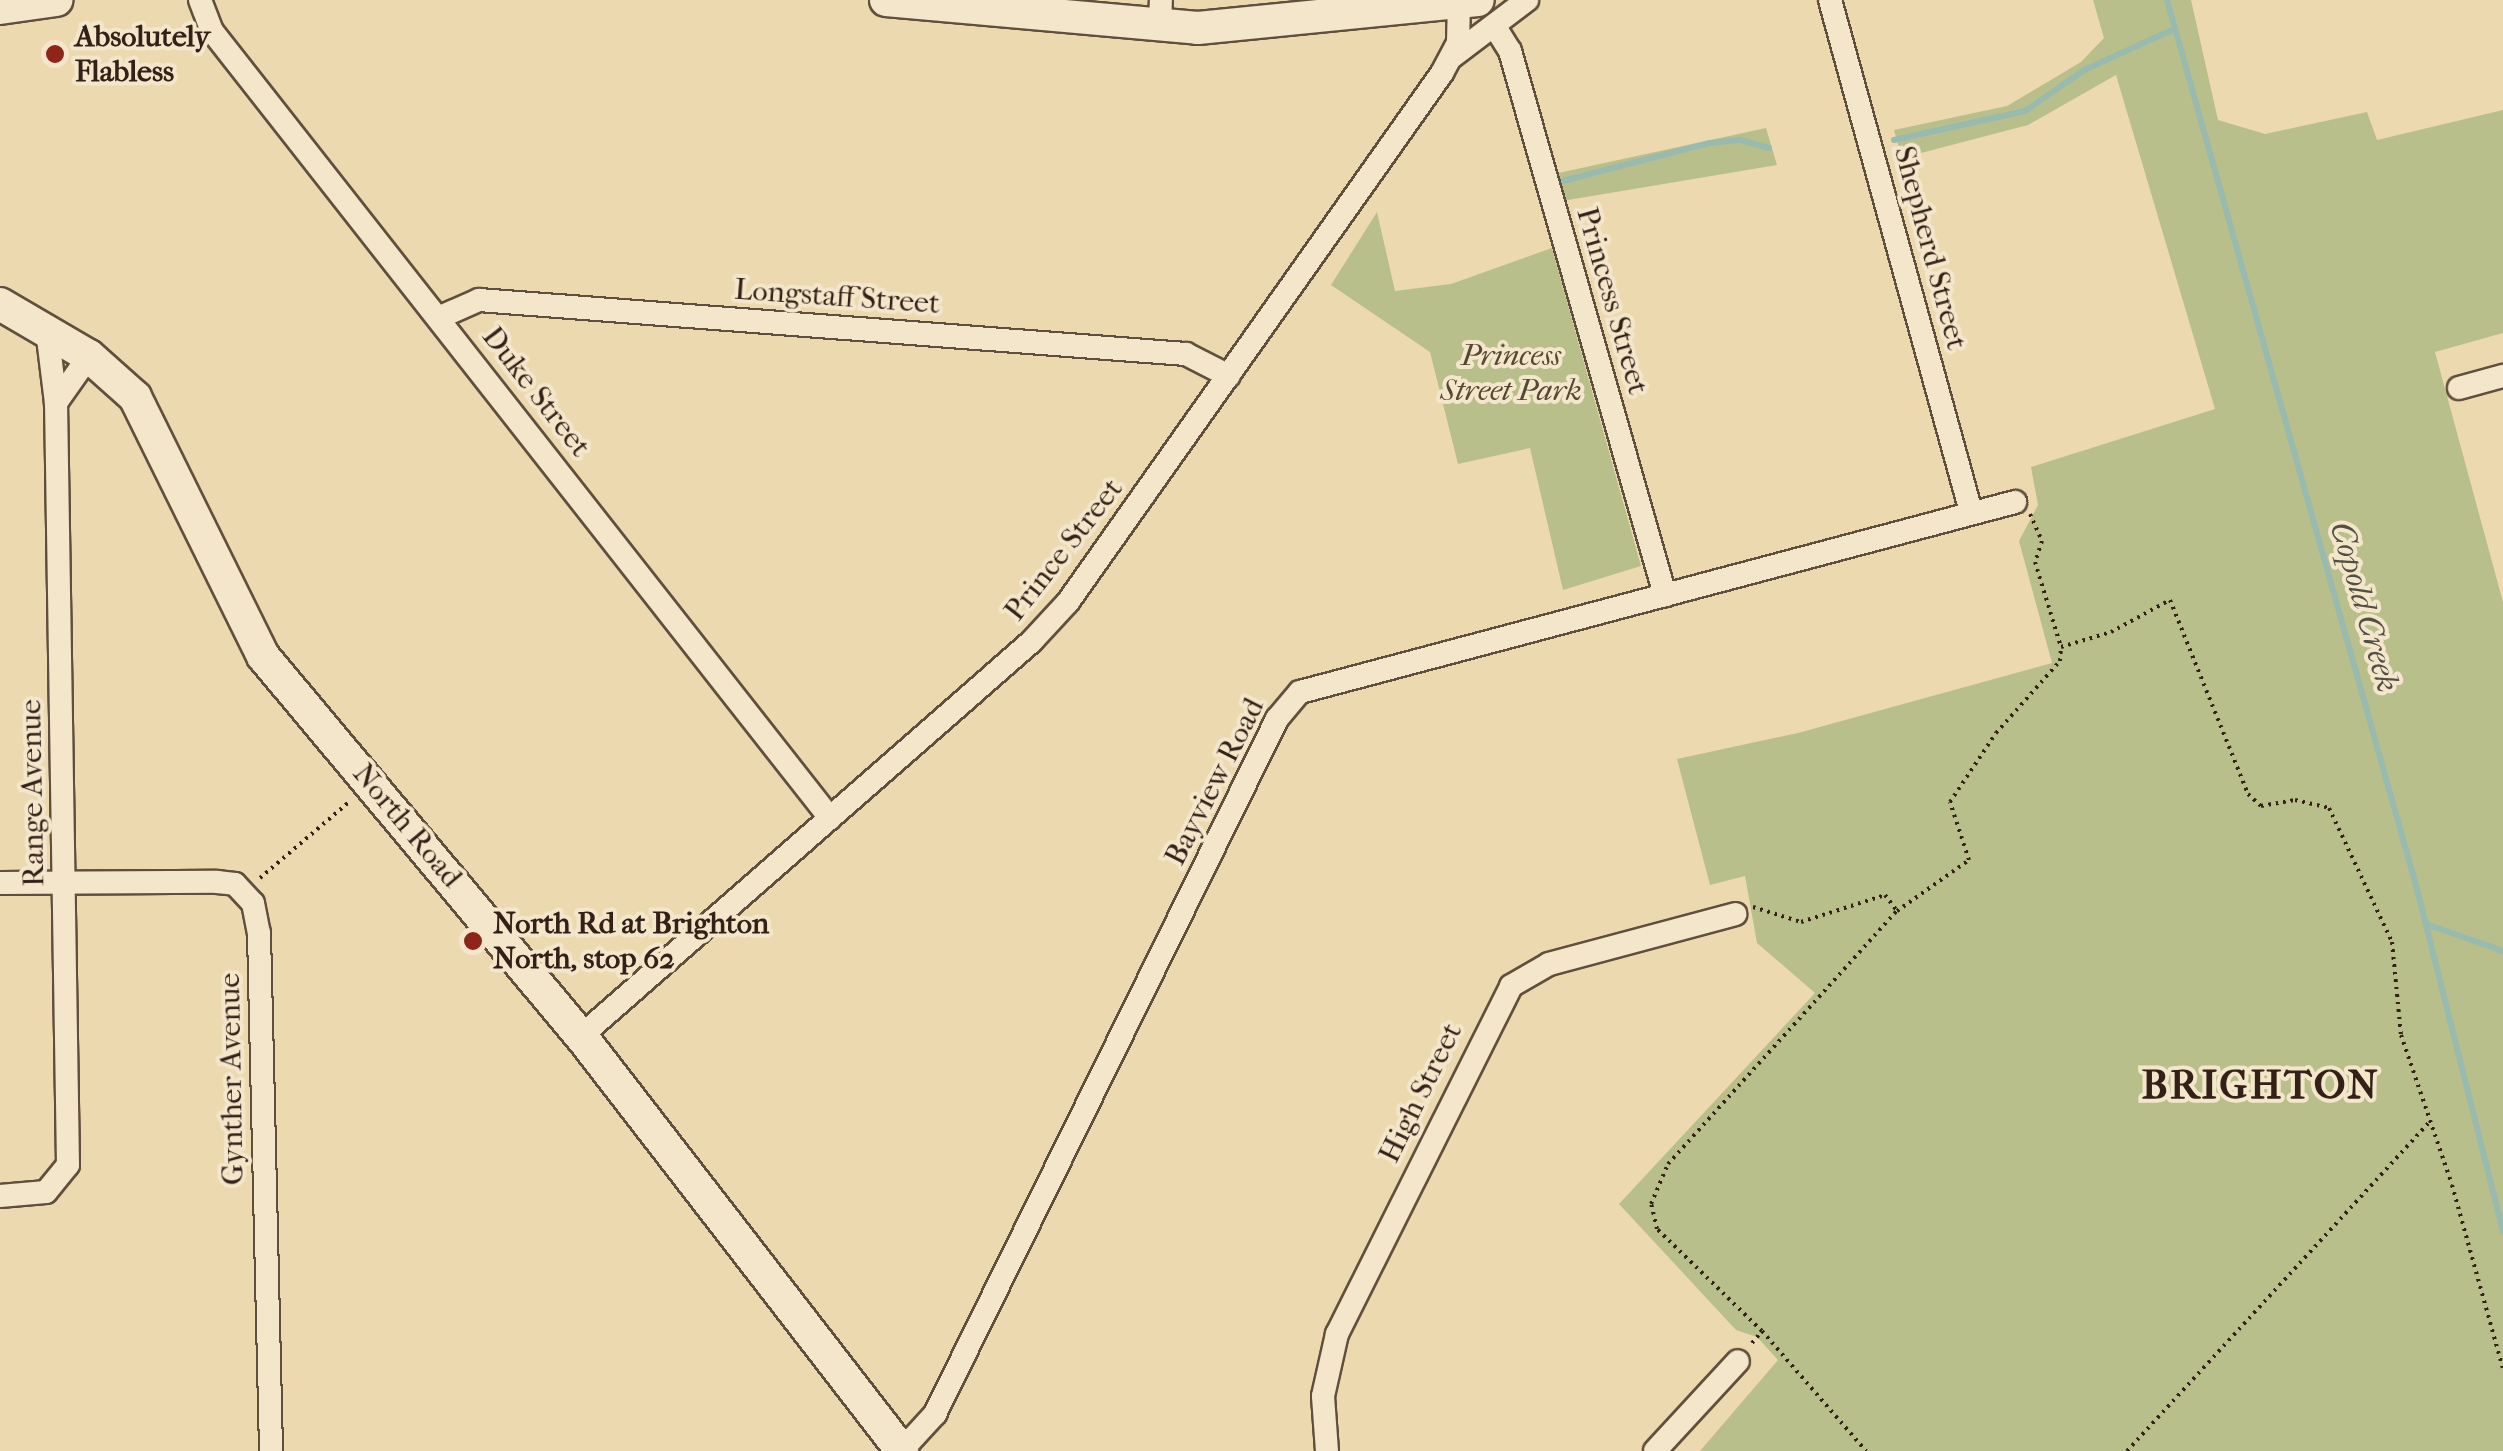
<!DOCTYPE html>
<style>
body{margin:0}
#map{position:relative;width:2503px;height:1451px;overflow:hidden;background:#ecd9af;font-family:"IM FELL French Canon",serif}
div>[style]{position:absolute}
.green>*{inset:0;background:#b9bf8a}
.stream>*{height:6px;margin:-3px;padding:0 3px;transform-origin:3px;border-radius:3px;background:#99baaf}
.path>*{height:4px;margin-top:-2px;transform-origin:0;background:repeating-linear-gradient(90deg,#332117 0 2.5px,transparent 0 7.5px)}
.roads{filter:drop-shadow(2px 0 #614f3d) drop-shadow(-2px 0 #614f3d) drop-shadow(0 2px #614f3d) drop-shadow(0 -2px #614f3d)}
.street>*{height:22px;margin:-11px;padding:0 11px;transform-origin:11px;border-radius:11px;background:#f3e6cb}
.secondary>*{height:32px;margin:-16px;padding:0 16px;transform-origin:16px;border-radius:16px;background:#f3e6cb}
.dots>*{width:28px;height:28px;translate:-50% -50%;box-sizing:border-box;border:5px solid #f3e6cb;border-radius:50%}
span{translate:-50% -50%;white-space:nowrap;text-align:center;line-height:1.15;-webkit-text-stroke:8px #f3e6cb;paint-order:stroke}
.poi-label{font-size:30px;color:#332117;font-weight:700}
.left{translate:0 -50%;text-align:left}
.street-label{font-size:30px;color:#332117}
.park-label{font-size:30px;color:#544834;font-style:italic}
.water-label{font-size:32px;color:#524f45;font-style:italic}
.district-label{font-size:40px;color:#332117;font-weight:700;letter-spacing:2.5px}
</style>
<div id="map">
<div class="green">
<div style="clip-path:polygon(2093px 0,2191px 0,2218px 120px,2265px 134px,2367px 112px,2377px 140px,2503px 110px,2503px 333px,2435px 352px,2503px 602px,2503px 1451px,1700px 1451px,1778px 1360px,1757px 1337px,1736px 1330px,1619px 1204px,1815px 993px,1757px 943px,1745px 876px,1710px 885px,1677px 759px,1798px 733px,2052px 663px,2019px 541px,2038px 505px,2031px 467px,2215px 409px,2116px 75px,2028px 125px,1902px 158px,1894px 130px,2007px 106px,2081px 62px,2104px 38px)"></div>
<div style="clip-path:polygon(1766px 128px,1777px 165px,1556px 202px,1549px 175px)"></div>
<div style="clip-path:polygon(1377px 212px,1395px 291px,1451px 284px,1552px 248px,1641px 566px,1563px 590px,1530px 448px,1458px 464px,1430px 352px,1331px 285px)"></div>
</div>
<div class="stream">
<div style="left:2167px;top:0;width:919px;rotate:74.29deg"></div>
<div style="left:2416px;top:885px;width:357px;rotate:75.9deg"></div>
<div style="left:1894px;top:140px;width:134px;rotate:-12.5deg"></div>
<div style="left:2025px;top:111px;width:74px;rotate:-34.5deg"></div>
<div style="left:2086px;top:69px;width:94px;rotate:-24.4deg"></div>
<div style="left:1555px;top:183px;width:160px;rotate:-14.5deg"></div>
<div style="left:1710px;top:143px;width:31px;rotate:-6deg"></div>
<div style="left:1741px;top:140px;width:29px;rotate:16deg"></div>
<div style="left:2426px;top:924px;width:82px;rotate:19.3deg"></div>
</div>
<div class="path">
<div style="left:2030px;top:514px;width:30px;rotate:66deg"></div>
<div style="left:2042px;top:541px;width:22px;rotate:108deg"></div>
<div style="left:2035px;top:562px;width:89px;rotate:73deg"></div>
<div style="left:2061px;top:647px;width:52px;rotate:-16.7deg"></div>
<div style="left:2111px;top:632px;width:67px;rotate:-28.5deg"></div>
<div style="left:2170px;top:600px;width:209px;rotate:68.1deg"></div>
<div style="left:2248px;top:794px;width:18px;rotate:43deg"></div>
<div style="left:2261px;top:806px;width:35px;rotate:-10deg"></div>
<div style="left:2295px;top:800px;width:35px;rotate:13deg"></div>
<div style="left:2329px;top:808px;width:148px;rotate:64.8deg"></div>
<div style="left:2392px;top:942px;width:93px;rotate:84.5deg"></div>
<div style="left:2401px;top:1035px;width:158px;rotate:71.2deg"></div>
<div style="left:2452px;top:1185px;width:191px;rotate:74.5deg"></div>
<div style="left:260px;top:878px;width:118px;rotate:-40.5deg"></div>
<div style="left:1753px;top:907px;width:50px;rotate:17.4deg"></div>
<div style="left:1801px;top:922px;width:88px;rotate:-17.8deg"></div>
<div style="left:1885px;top:895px;width:20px;rotate:53deg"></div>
<div style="left:1762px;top:1331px;width:146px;rotate:-135.8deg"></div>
<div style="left:1657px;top:1229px;width:26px;rotate:-103deg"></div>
<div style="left:1651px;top:1204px;width:43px;rotate:-67deg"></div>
<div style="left:1668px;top:1164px;width:341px;rotate:-47.9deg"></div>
<div style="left:1897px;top:911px;width:88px;rotate:-35.3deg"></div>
<div style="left:1969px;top:860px;width:61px;rotate:-108.1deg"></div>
<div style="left:1950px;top:802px;width:83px;rotate:-56.3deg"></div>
<div style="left:1996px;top:733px;width:96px;rotate:-48.4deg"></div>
<div style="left:2060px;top:661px;width:14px;rotate:-86deg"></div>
<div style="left:1752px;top:1343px;width:16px;rotate:-50deg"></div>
<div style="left:1762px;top:1331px;width:159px;rotate:49.1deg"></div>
<div style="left:2127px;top:1451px;width:448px;rotate:-47.4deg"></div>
</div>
<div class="roads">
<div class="street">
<div style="left:200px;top:0;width:33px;rotate:69deg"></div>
<div style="left:212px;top:31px;width:1001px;rotate:51.86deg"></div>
<div style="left:1830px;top:0;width:531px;rotate:74.6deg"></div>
<div style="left:1160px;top:25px;width:25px;rotate:-88deg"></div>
<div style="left:1495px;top:27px;width:28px;rotate:58deg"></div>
<div style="left:1510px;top:51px;width:566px;rotate:74.1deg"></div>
<div style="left:1453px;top:56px;width:93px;rotate:-37.1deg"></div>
<div style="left:440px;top:317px;width:43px;rotate:-23.6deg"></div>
<div style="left:479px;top:300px;width:709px;rotate:4.37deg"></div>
<div style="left:1186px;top:354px;width:48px;rotate:27.1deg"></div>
<div style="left:2459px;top:388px;width:46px;rotate:-15.3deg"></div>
<div style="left:56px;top:403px;width:57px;rotate:-54.9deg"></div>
<div style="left:0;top:883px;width:217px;rotate:-0.3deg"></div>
<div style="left:217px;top:882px;width:18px;rotate:6deg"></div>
<div style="left:235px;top:884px;width:26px;rotate:47deg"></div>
<div style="left:253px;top:903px;width:31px;rotate:79deg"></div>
<div style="left:259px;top:933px;width:518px;rotate:88.67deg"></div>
<div style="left:581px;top:1036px;width:600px;rotate:-41.21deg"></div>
<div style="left:1032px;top:641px;width:53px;rotate:-47.3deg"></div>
<div style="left:1068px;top:602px;width:648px;rotate:-54.74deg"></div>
<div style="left:1442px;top:73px;width:34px;rotate:-62deg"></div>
<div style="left:1458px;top:43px;width:41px;rotate:-88.6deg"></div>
<div style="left:0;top:1196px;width:46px;rotate:-5deg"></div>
<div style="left:46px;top:1192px;width:35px;rotate:-51deg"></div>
<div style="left:68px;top:1165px;width:762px;rotate:-90.9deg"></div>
<div style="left:56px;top:403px;width:74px;rotate:-97deg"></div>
<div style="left:902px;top:1450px;width:49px;rotate:-47.5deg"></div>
<div style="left:935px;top:1414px;width:775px;rotate:-63.8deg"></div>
<div style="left:1277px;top:719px;width:35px;rotate:-50deg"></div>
<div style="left:1300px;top:692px;width:740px;rotate:-14.88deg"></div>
<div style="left:1327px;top:1451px;width:55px;rotate:-94.2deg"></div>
<div style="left:1323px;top:1396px;width:64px;rotate:-77.3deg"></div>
<div style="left:1337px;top:1334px;width:389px;rotate:-63.4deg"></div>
<div style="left:1511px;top:986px;width:44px;rotate:-30.1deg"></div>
<div style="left:1549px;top:964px;width:193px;rotate:-15deg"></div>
<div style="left:1655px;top:1451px;width:122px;rotate:-47.3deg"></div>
</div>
<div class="secondary">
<div style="left:886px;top:0;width:313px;rotate:5.1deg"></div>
<div style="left:1198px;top:28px;width:281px;rotate:-5.7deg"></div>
<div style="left:0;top:8px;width:57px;rotate:-8.1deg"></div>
<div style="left:0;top:304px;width:103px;rotate:30.3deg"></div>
<div style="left:89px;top:356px;width:62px;rotate:41.7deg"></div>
<div style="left:135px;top:397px;width:289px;rotate:63.7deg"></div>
<div style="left:263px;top:656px;width:496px;rotate:50.1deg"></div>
<div style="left:581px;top:1036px;width:525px;rotate:52.28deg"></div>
</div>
</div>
<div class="dots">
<div style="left:55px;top:54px;background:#8f2418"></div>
<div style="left:473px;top:941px;background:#8f2418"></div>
</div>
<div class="poi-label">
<span class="left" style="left:75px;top:54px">Absolutely<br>Flabless</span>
<span class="left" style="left:493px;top:941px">North Rd at Brighton<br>North, stop 62</span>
</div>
<div class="street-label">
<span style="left:1930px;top:248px;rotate:75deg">Shepherd Street</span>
<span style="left:837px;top:297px;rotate:4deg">Longstaff Street</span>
<span style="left:1612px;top:301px;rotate:74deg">Princess Street</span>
<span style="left:536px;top:392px;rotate:52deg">Duke Street</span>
<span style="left:1064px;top:550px;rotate:-52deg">Prince Street</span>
<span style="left:1215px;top:782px;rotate:-63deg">Bayview Road</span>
<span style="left:33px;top:793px;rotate:-91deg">Range Avenue</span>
<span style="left:407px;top:826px;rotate:50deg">North Road</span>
<span style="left:232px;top:1079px;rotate:-91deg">Gynther Avenue</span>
<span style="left:1421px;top:1093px;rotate:-64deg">High Street</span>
</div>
<div class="park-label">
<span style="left:1511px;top:373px">Princess<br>Street Park</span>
</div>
<div class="water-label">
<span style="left:2364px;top:607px;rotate:74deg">Copold Creek</span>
</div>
<div class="district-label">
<span style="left:2261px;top:1085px">BRIGHTON</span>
</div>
</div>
